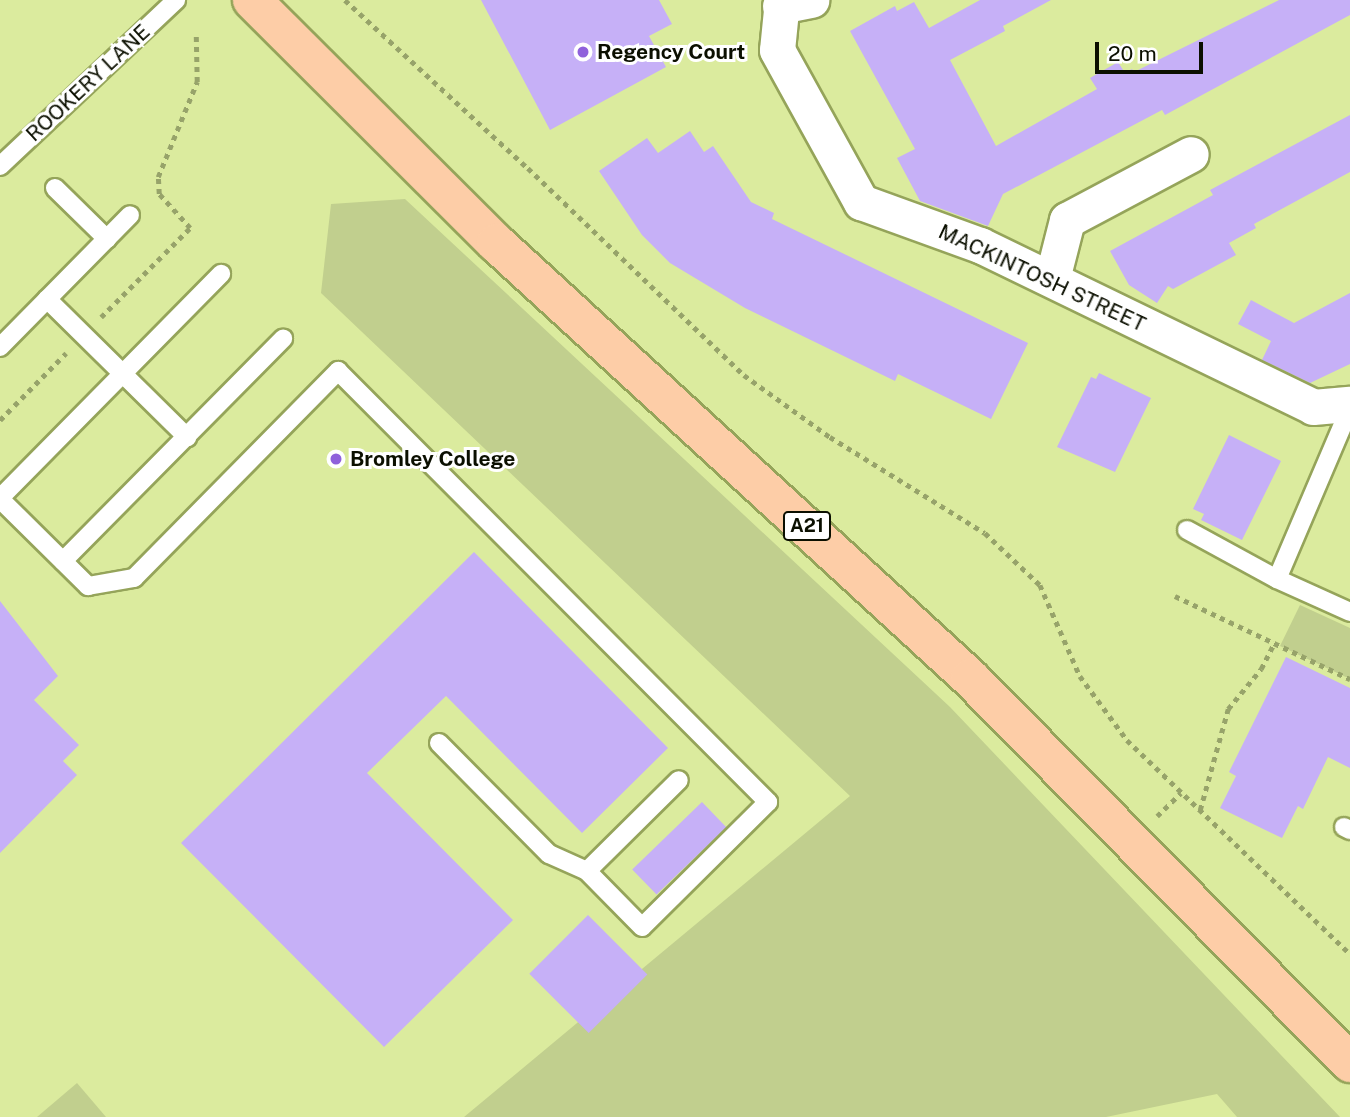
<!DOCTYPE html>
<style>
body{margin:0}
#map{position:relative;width:1350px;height:1117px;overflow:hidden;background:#dbeb9e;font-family:"Public Sans",sans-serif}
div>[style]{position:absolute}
.green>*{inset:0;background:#c1cf8e}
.building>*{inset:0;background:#c6b0f7;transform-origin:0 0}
.path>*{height:4.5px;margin-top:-2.25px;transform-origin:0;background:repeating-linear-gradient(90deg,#97a36a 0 5px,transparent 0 10px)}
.roads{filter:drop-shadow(2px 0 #95a45a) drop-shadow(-2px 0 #95a45a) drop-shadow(0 2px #95a45a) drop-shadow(0 -2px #95a45a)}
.lane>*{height:18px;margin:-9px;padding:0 9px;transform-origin:9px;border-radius:9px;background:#fff}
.street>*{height:35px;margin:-17.5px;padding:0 17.5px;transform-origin:17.5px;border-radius:17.5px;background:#fff}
.primary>*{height:38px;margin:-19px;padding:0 19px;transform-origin:19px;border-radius:19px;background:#fdcda7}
.dots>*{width:19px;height:19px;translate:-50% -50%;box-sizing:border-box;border:4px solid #fff;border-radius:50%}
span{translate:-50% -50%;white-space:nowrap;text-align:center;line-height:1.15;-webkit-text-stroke:6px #fff;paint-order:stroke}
.shield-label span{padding:2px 5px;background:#fff;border:2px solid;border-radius:5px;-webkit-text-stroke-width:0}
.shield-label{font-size:19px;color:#0b0f00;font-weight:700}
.poi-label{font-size:21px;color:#0b0f00;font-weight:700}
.left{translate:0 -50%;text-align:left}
.street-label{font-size:21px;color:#0b0f00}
.scale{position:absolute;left:1095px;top:42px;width:108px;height:32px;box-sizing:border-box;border:4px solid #0b0f00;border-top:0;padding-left:9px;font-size:21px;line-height:24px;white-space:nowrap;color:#0b0f00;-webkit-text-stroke:5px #fff;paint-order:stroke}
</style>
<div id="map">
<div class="green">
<div style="clip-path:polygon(405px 199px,950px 707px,1340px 1117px,1237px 1117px,1217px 1094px,1106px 1117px,464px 1117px,850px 796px,321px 293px,331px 204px)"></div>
<div style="clip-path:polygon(1300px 605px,1350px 628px,1350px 679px,1280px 646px)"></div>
<div style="clip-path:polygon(77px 1083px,106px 1117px,37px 1117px)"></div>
</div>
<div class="building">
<div style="clip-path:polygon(481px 0,659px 0,672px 24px,649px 36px,666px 67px,550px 130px)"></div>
<div style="clip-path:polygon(980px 0,1051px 0,1003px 26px,1005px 31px,950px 60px,996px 146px,1097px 89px,1090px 78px,1118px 62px,1125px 73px,1132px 69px,1134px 72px,1279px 0,1350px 0,1350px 15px,1165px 115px,1162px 110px,1003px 194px,988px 226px,920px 201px,897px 158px,915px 149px,850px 31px,895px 6px,897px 11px,914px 2px,929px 28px)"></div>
<div style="clip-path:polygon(1350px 115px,1350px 172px,1254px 224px,1256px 228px,1229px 243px,1236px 255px,1173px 289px,1168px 286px,1157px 303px,1129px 285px,1110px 251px,1213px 195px,1210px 190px)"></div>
<div style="clip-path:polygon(690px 131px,704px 152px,713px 146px,751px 202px,774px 213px,772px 219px,1028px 343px,991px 419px,898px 374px,895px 381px,745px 308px,670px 263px,642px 235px,599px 171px,647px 138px,658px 153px)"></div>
<div style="clip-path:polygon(1350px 293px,1350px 364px,1310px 383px,1262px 360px,1271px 341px,1238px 324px,1251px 300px,1294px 323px)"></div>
<div style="clip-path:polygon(1099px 373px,1151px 398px,1115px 472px,1057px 447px,1091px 377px,1096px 379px)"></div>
<div style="clip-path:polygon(1229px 435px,1281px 461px,1242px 540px,1201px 520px,1204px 514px,1193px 509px)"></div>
<div style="clip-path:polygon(474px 552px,668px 748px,582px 833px,446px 696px,367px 773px,513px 920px,384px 1047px,181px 843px)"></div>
<div style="clip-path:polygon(0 601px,58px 676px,34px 700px,79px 745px,63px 761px,77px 775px,0 853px)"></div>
<div style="clip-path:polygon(1286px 657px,1350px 688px,1350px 768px,1328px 757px,1303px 809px,1298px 806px,1282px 838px,1220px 808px,1236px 776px,1229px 772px)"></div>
<div style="left:702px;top:802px;width:35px;height:97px;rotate:46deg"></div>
<div style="left:588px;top:915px;width:84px;height:83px;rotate:45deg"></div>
</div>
<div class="path">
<div style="left:345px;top:0;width:248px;rotate:42.6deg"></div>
<div style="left:528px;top:168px;width:299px;rotate:43.8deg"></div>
<div style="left:744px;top:375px;width:106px;rotate:35.8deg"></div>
<div style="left:830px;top:437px;width:182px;rotate:31.8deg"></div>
<div style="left:985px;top:533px;width:76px;rotate:43.4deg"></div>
<div style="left:1040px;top:585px;width:99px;rotate:66.3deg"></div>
<div style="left:1080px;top:676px;width:79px;rotate:53.7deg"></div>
<div style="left:1127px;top:740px;width:309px;rotate:43.8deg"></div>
<div style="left:101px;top:317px;width:126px;rotate:-45deg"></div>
<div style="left:190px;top:228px;width:46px;rotate:-132.4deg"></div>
<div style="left:159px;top:194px;width:17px;rotate:-93deg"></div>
<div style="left:158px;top:177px;width:103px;rotate:-67.7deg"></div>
<div style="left:197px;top:82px;width:46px;rotate:-91.2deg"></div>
<div style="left:0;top:420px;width:94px;rotate:-45.4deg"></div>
<div style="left:1175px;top:596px;width:194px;rotate:25.4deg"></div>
<div style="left:1200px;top:810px;width:105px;rotate:-74.5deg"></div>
<div style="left:1228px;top:709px;width:52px;rotate:-50.5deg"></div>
<div style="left:1261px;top:669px;width:30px;rotate:-63deg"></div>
<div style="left:1157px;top:816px;width:33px;rotate:-44deg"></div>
</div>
<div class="roads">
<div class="lane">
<div style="left:0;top:166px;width:242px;rotate:-43.3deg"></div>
<div style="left:55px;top:188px;width:73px;rotate:44.4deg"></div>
<div style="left:47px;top:299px;width:197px;rotate:44.6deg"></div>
<div style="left:0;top:347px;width:185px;rotate:-45.4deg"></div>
<div style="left:1350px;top:408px;width:186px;rotate:113.1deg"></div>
<div style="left:1277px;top:579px;width:80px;rotate:24.3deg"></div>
<div style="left:0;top:498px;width:315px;rotate:-45.4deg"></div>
<div style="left:0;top:499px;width:124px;rotate:44.7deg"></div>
<div style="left:88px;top:586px;width:47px;rotate:-9.9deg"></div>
<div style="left:134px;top:578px;width:291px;rotate:-45.4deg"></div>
<div style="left:338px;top:371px;width:609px;rotate:45.07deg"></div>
<div style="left:768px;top:802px;width:177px;rotate:135.2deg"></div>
<div style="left:642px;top:927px;width:78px;rotate:-134.5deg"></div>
<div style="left:587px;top:871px;width:129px;rotate:-44.7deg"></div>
<div style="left:1187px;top:530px;width:102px;rotate:28.6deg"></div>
<div style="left:63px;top:561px;width:313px;rotate:-45.3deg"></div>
<div style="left:439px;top:743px;width:156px;rotate:45.3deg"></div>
<div style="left:549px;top:854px;width:42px;rotate:24.1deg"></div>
<div style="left:1344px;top:827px;width:7px;rotate:27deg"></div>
</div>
<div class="street">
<div style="left:782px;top:0;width:50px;rotate:95.7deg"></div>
<div style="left:777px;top:50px;width:174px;rotate:61.1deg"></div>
<div style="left:861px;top:202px;width:127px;rotate:19.9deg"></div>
<div style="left:980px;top:245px;width:370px;rotate:25.9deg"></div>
<div style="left:1313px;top:407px;width:37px;rotate:-5deg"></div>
<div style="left:780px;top:6px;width:32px;rotate:-11deg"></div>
<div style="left:1052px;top:279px;width:61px;rotate:-75.7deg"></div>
<div style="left:1067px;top:220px;width:140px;rotate:-28deg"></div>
</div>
<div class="primary">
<div style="left:252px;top:0;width:344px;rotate:44.9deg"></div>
<div style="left:496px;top:243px;width:643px;rotate:42.54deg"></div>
<div style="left:970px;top:678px;width:541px;rotate:45.37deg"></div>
</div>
</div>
<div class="dots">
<div style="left:583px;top:52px;background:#8f61db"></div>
<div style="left:336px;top:459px;background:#8f61db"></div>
</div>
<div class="shield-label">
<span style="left:807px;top:526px">A21</span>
</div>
<div class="poi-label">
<span class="left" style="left:597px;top:52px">Regency Court</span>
<span class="left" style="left:350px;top:459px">Bromley College</span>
</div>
<div class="street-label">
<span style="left:88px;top:83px;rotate:-43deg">ROOKERY LANE</span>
<span style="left:1042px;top:278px;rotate:25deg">MACKINTOSH STREET</span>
</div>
<div class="scale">20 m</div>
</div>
